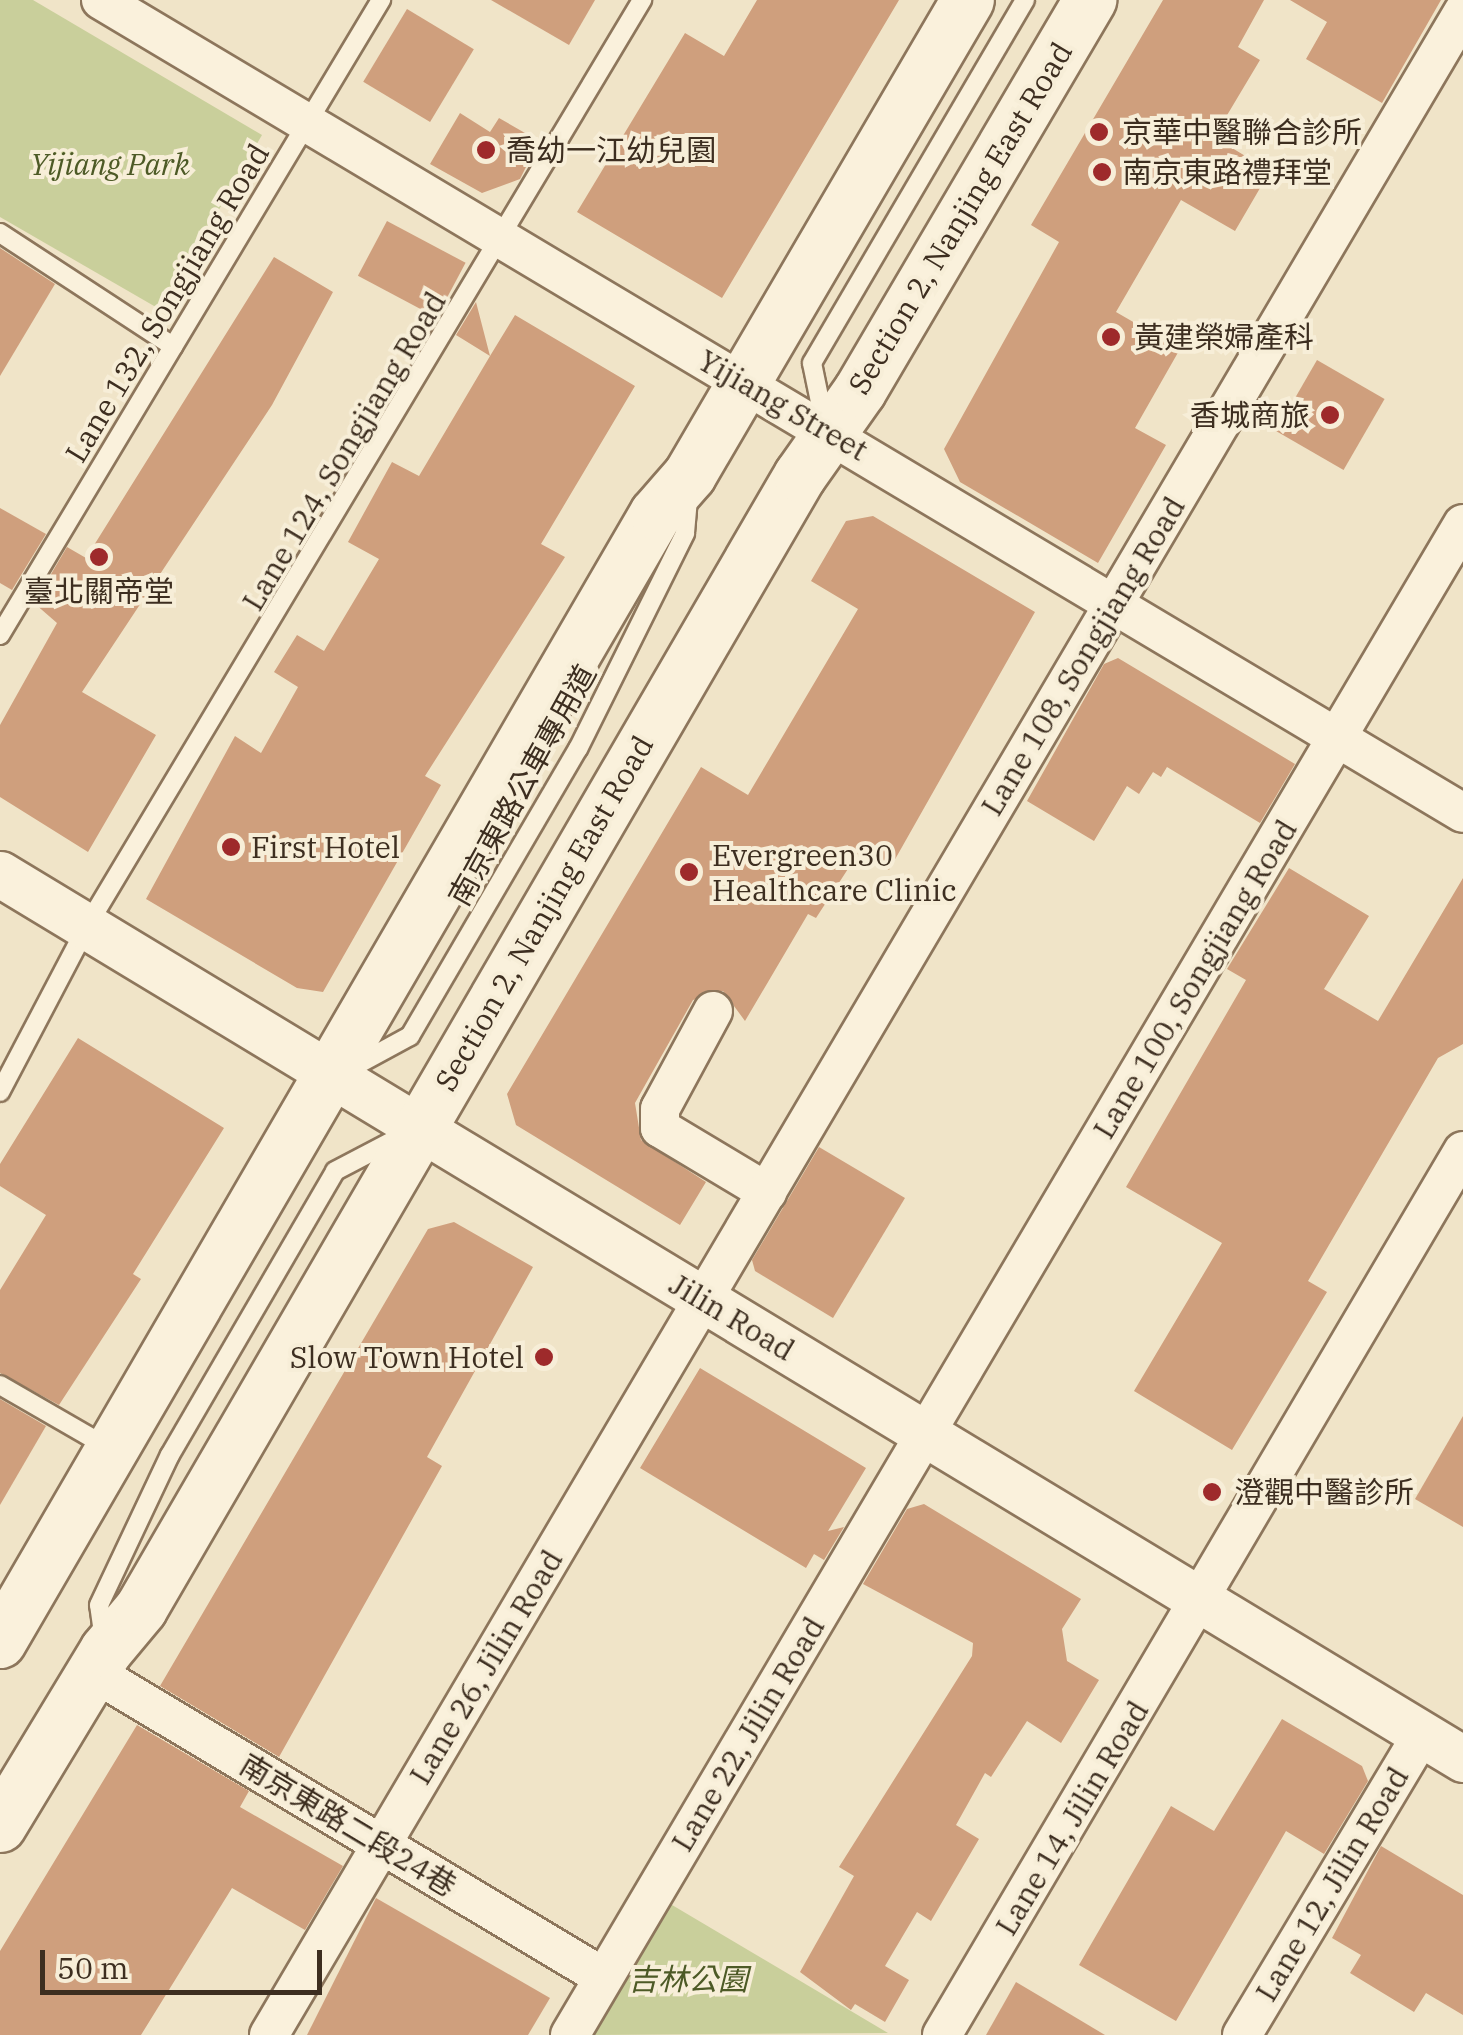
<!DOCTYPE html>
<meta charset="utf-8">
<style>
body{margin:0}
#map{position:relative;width:1463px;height:2035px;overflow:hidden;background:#f0e4c8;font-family:"IBM Plex Serif","Noto Sans TC",serif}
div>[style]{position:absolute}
.green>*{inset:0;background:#c9cf9b}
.building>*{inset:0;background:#cf9f7d;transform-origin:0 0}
.roads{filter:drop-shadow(2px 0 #8d765c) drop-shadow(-2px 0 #8d765c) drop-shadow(0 2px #8d765c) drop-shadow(0 -2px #8d765c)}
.service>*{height:18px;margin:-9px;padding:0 9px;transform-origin:9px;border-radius:9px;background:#faf1dc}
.minor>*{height:38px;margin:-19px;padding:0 19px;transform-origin:19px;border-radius:19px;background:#faf1dc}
.tertiary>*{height:45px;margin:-22.5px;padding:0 22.5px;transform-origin:22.5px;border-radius:22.5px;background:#faf1dc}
.secondary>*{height:52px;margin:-26px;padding:0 26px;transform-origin:26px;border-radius:26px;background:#faf1dc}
.dots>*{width:28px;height:28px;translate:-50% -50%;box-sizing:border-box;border:5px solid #f7eed8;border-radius:50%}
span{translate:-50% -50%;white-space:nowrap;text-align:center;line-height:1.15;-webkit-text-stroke:8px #f7eed8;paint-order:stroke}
.poi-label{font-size:30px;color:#3d2e20}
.left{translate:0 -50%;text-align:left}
.right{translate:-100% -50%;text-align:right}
.park-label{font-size:30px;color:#4d5a26;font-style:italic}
.street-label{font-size:30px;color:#3d2e20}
.scale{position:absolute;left:40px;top:1950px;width:282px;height:45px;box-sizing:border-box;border:5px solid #3d2e20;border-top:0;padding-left:12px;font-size:30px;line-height:35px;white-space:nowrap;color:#3d2e20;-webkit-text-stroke:8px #f7eed8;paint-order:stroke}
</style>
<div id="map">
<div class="green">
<div style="clip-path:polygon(0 0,33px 0,262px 135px,161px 310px,0 217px)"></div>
<div style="clip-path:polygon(667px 1902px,888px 2033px,588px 2035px)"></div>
</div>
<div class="building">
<div style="clip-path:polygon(491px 0,595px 0,569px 45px)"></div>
<div style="clip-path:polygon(757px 0,899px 0,722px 298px,577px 212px,685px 33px,724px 56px)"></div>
<div style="clip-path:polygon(1163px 0,1264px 0,1238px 47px,1260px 60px,1214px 137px,1270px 171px,1235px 231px,1181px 200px,1116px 312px,1180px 349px,1135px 428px,1166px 445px,1098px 563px,960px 482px,944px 449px,1059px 242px,1031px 225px)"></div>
<div style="clip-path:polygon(1290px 0,1441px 0,1382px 103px,1306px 59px,1327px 22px)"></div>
<div style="left:407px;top:9px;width:78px;height:85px;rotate:31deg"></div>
<div style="clip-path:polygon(460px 113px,490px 132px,499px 118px,539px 141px,520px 179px,482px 193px,430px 164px)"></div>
<div style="left:387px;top:221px;width:89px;height:62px;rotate:28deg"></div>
<div style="clip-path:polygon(0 248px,55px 284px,0 376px)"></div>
<div style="clip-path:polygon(274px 257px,333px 292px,272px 405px,82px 692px,156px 735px,88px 852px,0 797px,0 725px,57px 623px,34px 603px,67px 547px,86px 558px)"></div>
<div style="clip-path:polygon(476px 302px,490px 356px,515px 315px,635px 386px,541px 544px,565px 557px,425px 776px,441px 785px,323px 992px,297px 988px,146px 899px,235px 736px,261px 753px,298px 687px,274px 672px,297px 635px,324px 651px,379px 559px,348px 542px,392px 462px,419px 476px,490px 356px,456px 335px)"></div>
<div style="left:1317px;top:360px;width:78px;height:82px;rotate:30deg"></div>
<div style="clip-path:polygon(0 508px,46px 534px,12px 590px,0 583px)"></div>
<div style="clip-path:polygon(873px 516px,1035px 612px,889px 870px,859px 852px,816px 918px,808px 914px,745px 1021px,723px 991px,693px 1000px,635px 1103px,641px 1140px,706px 1182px,680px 1225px,516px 1125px,507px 1094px,701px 767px,748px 795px,858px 609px,811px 581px,846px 521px)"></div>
<div style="clip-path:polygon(1118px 658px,1295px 764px,1260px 823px,1167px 767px,1161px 777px,1153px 772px,1139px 794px,1127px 786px,1094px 841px,1027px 801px,1104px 664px)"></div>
<div style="clip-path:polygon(1289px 868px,1369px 916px,1324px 989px,1378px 1021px,1463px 878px,1463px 1044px,1438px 1058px,1308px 1281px,1327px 1292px,1232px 1450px,1134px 1391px,1222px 1243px,1126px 1187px,1246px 980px,1227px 969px)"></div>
<div style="clip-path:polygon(78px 1038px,224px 1128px,133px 1274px,141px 1279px,59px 1405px,0 1373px,0 1290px,46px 1215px,0 1186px,0 1164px)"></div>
<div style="clip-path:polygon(819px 1147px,905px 1198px,833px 1318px,755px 1271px,752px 1260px)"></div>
<div style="clip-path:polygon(454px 1222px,533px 1267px,427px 1457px,442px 1466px,279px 1757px,160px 1686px,428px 1229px)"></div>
<div style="clip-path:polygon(700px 1368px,866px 1468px,828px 1531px,844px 1527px,824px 1560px,814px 1554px,806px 1568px,640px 1468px)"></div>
<div style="clip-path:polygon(0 1399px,46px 1426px,0 1505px)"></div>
<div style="clip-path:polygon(1463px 1416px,1463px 1527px,1415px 1499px)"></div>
<div style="clip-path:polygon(924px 1504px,1081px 1599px,1062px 1629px,1067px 1661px,1099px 1680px,1061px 1743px,1027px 1721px,991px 1777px,985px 1773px,956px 1825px,979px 1839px,931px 1921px,917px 1912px,885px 1966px,909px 1980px,885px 2022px,855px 2004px,851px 2010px,800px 1972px,854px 1876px,839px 1867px,972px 1656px,973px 1643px,863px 1584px,907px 1509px)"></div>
<div style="clip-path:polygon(1282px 1719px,1362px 1766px,1368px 1781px,1324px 1854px,1286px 1831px,1176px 2021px,1079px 1965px,1171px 1806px,1214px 1831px)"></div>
<div style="clip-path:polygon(137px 1725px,249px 1791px,240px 1807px,343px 1866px,305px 1930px,232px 1888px,141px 2035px,0 2035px,0 1951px)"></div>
<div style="clip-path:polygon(1381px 1846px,1463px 1895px,1463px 2015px,1426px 1993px,1414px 2012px,1350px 1973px,1361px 1955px,1332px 1938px)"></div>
<div style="clip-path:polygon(376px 1898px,550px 1998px,528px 2035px,307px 2035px)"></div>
<div style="clip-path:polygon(1016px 1982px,1043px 1998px,1105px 2035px,986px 2035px)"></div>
</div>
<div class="roads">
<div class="service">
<div style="left:0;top:233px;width:207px;rotate:33.2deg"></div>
<div style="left:824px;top:421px;width:59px;rotate:-101.7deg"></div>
<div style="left:812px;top:363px;width:421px;rotate:-59.6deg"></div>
<div style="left:0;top:635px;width:741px;rotate:-59.04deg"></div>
<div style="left:351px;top:1068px;width:67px;rotate:-28.5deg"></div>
<div style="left:410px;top:1036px;width:333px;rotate:-59.7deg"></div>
<div style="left:578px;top:749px;width:241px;rotate:-63.6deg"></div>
<div style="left:685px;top:533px;width:38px;rotate:-85deg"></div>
<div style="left:0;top:1092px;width:187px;rotate:-62.3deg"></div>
<div style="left:87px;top:926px;width:1080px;rotate:-59.06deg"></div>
<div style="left:0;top:1385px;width:126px;rotate:30deg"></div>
<div style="left:104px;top:1640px;width:35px;rotate:-98deg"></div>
<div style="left:99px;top:1605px;width:166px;rotate:-64.7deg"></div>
<div style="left:170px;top:1455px;width:328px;rotate:-59.8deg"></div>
<div style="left:335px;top:1171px;width:73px;rotate:-27.6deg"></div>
</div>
<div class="minor">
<div style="left:101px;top:0;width:1586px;rotate:30.83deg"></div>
<div style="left:713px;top:1011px;width:111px;rotate:118.4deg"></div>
<div style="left:660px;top:1109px;width:19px;rotate:90deg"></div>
<div style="left:660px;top:1128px;width:125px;rotate:30.9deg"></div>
<div style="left:93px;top:1672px;width:594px;rotate:30.88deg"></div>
<div style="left:269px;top:2035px;width:2349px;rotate:-59.45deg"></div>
<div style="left:570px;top:2035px;width:1755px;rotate:-59.42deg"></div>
<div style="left:942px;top:2035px;width:1026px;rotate:-59.49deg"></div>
<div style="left:1242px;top:2035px;width:351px;rotate:-59.1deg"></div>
</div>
<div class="tertiary">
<div style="left:0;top:874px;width:1710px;rotate:31.17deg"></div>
</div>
<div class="secondary">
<div style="left:0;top:1642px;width:1305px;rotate:-59.82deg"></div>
<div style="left:656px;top:514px;width:52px;rotate:-48.9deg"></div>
<div style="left:690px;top:475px;width:550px;rotate:-59.66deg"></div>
<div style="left:0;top:1826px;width:205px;rotate:-58.8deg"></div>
<div style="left:106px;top:1651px;width:55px;rotate:-50.2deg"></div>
<div style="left:141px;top:1609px;width:1311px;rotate:-59.82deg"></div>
<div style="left:800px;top:476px;width:104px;rotate:-54.8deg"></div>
<div style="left:860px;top:391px;width:454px;rotate:-59.5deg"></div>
</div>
</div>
<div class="dots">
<div style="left:1099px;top:132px;background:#9e2a2b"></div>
<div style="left:486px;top:150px;background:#9e2a2b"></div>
<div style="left:1102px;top:172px;background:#9e2a2b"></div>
<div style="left:1111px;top:337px;background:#9e2a2b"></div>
<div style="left:1330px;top:415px;background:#9e2a2b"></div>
<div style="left:99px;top:557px;background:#9e2a2b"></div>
<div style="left:231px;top:847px;background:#9e2a2b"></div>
<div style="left:689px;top:872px;background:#9e2a2b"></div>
<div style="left:544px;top:1357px;background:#9e2a2b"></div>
<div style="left:1212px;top:1492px;background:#9e2a2b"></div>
</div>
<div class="poi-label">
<span class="left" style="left:1122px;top:132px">京華中醫聯合診所</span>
<span class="left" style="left:506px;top:150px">喬幼一江幼兒園</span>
<span class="left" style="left:1122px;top:172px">南京東路禮拜堂</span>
<span class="left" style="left:1134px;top:337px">黃建榮婦產科</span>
<span class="right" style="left:1310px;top:415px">香城商旅</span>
<span style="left:99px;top:591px">臺北關帝堂</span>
<span class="left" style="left:251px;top:847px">First Hotel</span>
<span class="left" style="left:712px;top:872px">Evergreen30<br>Healthcare Clinic</span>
<span class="right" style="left:524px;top:1357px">Slow Town Hotel</span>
<span class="left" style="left:1234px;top:1492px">澄觀中醫診所</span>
</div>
<div class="park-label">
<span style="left:110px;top:164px">Yijiang Park</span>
<span style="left:688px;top:1979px">吉林公園</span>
</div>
<div class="street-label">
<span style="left:960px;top:218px;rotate:-59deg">Section 2, Nanjing East Road</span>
<span style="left:167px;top:303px;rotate:-59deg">Lane 132, Songjiang Road</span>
<span style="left:783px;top:405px;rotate:30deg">Yijiang Street</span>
<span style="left:344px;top:451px;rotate:-59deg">Lane 124, Songjiang Road</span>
<span style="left:1083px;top:656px;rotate:-59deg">Lane 108, Songjiang Road</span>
<span style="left:522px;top:785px;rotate:-61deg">南京東路公車專用道</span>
<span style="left:544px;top:913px;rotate:-60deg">Section 2, Nanjing East Road</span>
<span style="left:1195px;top:979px;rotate:-59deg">Lane 100, Songjiang Road</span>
<span style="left:732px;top:1317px;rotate:31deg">Jilin Road</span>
<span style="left:486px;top:1667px;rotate:-59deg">Lane 26, Jilin Road</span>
<span style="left:748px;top:1734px;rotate:-59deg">Lane 22, Jilin Road</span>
<span style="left:1072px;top:1818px;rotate:-59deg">Lane 14, Jilin Road</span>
<span style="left:348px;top:1825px;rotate:31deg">南京東路二段24巷</span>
<span style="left:1332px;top:1884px;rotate:-59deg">Lane 12, Jilin Road</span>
</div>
<div class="scale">50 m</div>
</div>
